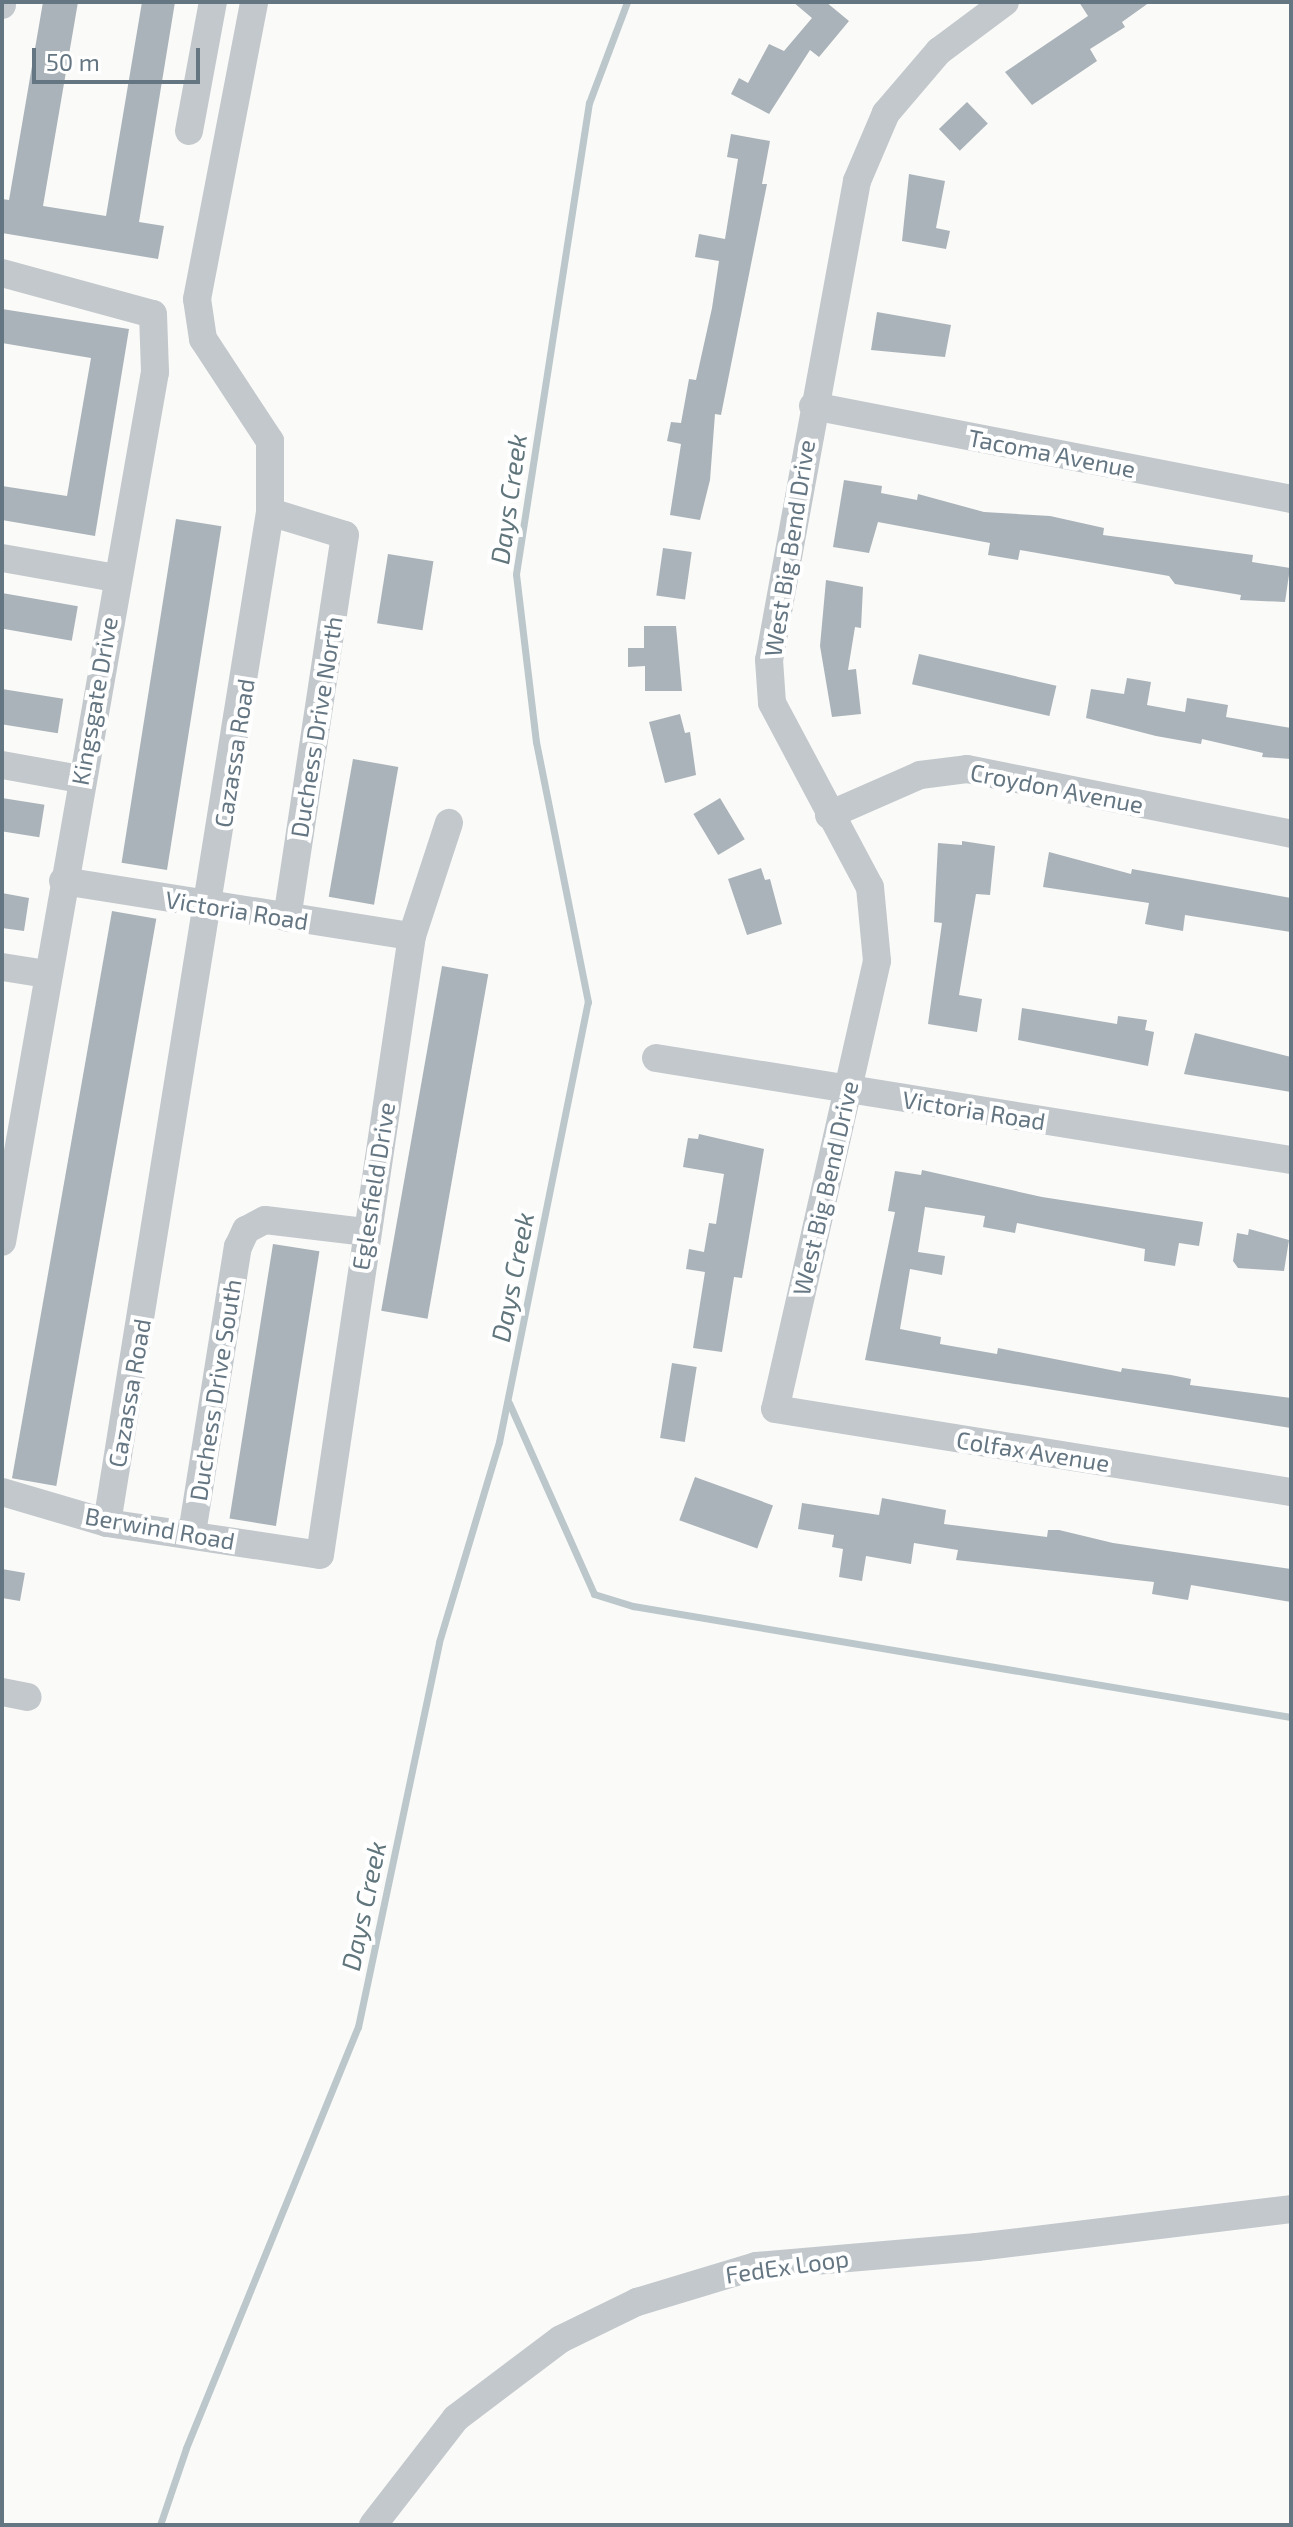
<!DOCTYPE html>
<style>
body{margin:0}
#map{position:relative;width:1293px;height:2527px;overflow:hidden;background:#fafaf8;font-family:"Exo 2",sans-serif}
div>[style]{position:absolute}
.stream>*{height:7px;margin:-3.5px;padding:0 3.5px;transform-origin:3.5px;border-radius:3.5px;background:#bbc7cb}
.building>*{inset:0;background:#aab3b9;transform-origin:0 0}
.minor>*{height:28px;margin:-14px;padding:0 14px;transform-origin:14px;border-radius:14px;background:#c3c8cc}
span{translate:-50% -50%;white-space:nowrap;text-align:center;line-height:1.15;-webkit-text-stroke:8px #fff;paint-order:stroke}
.street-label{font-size:24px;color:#657683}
.water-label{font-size:26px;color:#60757c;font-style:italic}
.frame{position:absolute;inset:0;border:4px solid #657683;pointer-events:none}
.scale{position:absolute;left:32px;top:48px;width:168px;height:36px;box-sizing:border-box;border:4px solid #657683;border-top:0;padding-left:10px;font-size:24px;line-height:28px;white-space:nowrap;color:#657683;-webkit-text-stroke:6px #fff;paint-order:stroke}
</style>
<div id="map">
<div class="stream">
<div style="left:509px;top:1403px;width:209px;rotate:66deg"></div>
<div style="left:594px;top:1594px;width:41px;rotate:17.1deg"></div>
<div style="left:633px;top:1606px;width:667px;rotate:9.58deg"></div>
<div style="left:160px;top:2525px;width:81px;rotate:-71.3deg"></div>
<div style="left:186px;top:2448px;width:455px;rotate:-67.8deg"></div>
<div style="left:358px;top:2027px;width:393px;rotate:-78.1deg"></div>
<div style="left:439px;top:1642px;width:209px;rotate:-73.3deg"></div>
<div style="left:499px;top:1442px;width:449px;rotate:-78.6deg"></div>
<div style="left:588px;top:1002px;width:265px;rotate:-101.3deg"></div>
<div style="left:536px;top:742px;width:169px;rotate:-96.8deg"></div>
<div style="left:516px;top:574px;width:477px;rotate:-81.2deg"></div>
<div style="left:589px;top:103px;width:108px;rotate:-69.4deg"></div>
</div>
<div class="building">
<div style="clip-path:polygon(43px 2px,78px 2px,43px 206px,106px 216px,142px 2px,175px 2px,139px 222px,164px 226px,158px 259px,2px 233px,2px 199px,9px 200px)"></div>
<div style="clip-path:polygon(793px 2px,826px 2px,849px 21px,819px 57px,810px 50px,769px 114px,731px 94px,739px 78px,748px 83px,769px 44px,784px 51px,812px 18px)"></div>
<div style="clip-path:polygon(1079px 2px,1150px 2px,1122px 22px,1125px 27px,1090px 49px,1097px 61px,1032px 105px,1005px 72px,1088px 16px)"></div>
<div style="left:967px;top:102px;width:30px;height:39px;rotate:46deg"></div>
<div style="clip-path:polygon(731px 134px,770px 141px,762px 184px,767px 184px,721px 415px,715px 414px,710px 480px,700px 520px,670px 515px,681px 444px,667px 441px,671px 422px,681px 423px,689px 379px,696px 380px,712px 308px,719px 261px,695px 257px,699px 234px,725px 239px,738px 159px,727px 157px)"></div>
<div style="clip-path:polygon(909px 174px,945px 181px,936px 228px,950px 231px,946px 249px,902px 241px)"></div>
<div style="clip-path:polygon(2px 309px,129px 329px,95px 536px,2px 520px,2px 486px,67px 496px,91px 358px,2px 343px)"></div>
<div style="clip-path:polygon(877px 312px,951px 325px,945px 357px,871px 350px)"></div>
<div style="clip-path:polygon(844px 480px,882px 486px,881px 493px,917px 500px,918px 494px,984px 512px,1050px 516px,1104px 528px,1103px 535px,1253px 555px,1252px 562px,1290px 568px,1285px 602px,1240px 600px,1241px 595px,1175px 584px,1169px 576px,1020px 550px,1018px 560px,988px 555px,990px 543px,878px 522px,869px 553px,833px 547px)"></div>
<div style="left:176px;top:519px;width:46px;height:348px;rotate:9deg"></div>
<div style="left:663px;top:548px;width:29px;height:48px;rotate:8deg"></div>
<div style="left:388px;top:554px;width:46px;height:70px;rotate:9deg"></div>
<div style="clip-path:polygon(826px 580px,863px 587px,861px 628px,855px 627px,848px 670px,856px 669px,861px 714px,832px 717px,820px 646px)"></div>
<div style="left:2px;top:593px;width:77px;height:35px;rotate:10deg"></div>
<div style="clip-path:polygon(644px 626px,676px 626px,682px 691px,645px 691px,645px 666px,628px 667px,628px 648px,644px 648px)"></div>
<div style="left:919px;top:654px;width:141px;height:31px;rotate:13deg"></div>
<div style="clip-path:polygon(1127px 678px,1151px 682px,1147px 705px,1185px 712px,1187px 698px,1228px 705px,1226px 717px,1291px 728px,1291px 759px,1262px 757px,1263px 753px,1202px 739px,1201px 744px,1156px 736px,1086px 718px,1091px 689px,1124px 694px)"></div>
<div style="left:2px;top:689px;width:62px;height:35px;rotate:9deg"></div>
<div style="clip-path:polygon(680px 714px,685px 733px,690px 732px,696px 775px,665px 783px,649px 722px)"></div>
<div style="left:353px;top:759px;width:46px;height:140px;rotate:10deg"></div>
<div style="left:2px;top:798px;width:43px;height:33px;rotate:9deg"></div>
<div style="left:720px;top:798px;width:48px;height:31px;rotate:59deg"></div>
<div style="clip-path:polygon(962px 841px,995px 846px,990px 895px,976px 894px,959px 995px,982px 999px,977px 1032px,928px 1024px,942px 923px,934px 922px,938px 843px,962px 845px)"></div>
<div style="clip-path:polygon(1049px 852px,1131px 874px,1132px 869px,1291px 898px,1291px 932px,1185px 915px,1183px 931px,1145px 924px,1149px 903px,1043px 887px)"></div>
<div style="clip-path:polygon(761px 868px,765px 880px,770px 879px,782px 924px,747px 935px,728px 879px)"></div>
<div style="clip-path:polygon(2px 893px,29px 898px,24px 931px,2px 928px)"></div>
<div style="left:112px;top:911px;width:45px;height:576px;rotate:10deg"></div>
<div style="left:442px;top:966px;width:47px;height:350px;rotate:10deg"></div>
<div style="clip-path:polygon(1022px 1008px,1117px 1024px,1118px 1016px,1147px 1020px,1145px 1030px,1154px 1032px,1148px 1066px,1018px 1040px)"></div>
<div style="clip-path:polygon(1195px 1033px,1291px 1057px,1291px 1092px,1184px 1074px)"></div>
<div style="clip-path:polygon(699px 1134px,764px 1149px,742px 1278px,734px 1277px,722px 1352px,693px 1348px,705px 1272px,686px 1269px,689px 1249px,704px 1252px,709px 1223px,716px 1224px,724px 1174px,683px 1167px,688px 1138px,698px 1139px)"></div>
<div style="clip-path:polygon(922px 1170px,1042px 1197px,1203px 1222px,1199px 1246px,1179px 1243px,1175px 1266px,1144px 1261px,1145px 1249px,1017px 1223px,1015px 1233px,983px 1227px,985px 1216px,925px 1207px,918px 1252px,945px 1256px,942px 1275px,910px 1269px,900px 1329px,941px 1337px,940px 1344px,997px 1354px,998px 1348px,1121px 1372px,1122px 1368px,1171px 1375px,1191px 1379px,1190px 1385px,1291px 1398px,1291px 1428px,865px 1360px,895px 1212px,888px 1211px,895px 1171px,921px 1175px)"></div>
<div style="clip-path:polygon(1249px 1229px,1289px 1240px,1284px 1271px,1238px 1268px,1233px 1261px,1237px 1233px,1248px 1235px)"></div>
<div style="left:273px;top:1244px;width:47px;height:278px;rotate:9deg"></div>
<div style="left:672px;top:1363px;width:25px;height:76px;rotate:9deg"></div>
<div style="left:695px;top:1477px;width:83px;height:46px;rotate:20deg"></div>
<div style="clip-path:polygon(882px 1498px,946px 1510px,944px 1524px,1047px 1537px,1048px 1530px,1059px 1530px,1113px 1543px,1291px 1569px,1291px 1602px,1191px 1585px,1188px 1600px,1152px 1594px,1154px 1582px,956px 1560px,958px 1550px,914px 1543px,911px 1564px,866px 1556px,862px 1581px,839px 1577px,843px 1549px,832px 1547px,834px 1535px,798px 1529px,802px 1503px,879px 1515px)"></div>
<div style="clip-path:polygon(2px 1569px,25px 1573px,20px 1601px,2px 1598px)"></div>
</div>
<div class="minor">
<div style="left:1005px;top:2px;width:82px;rotate:143.4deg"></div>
<div style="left:939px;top:51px;width:82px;rotate:130.5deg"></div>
<div style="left:886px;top:113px;width:74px;rotate:113.1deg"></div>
<div style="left:857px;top:181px;width:487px;rotate:100.4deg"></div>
<div style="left:769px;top:660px;width:43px;rotate:86deg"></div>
<div style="left:772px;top:703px;width:208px;rotate:62deg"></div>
<div style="left:870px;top:887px;width:74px;rotate:84.6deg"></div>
<div style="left:877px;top:961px;width:459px;rotate:102.8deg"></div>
<div style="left:775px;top:1409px;width:523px;rotate:9.14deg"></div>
<div style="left:2px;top:5px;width:3px;rotate:-90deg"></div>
<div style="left:189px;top:131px;width:131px;rotate:-79.5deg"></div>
<div style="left:2px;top:273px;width:156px;rotate:15.2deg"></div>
<div style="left:153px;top:314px;width:58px;rotate:88deg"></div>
<div style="left:155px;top:372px;width:883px;rotate:99.97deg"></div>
<div style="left:813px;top:406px;width:487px;rotate:11deg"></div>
<div style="left:270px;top:512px;width:78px;rotate:17deg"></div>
<div style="left:345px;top:535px;width:387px;rotate:98.6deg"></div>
<div style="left:2px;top:558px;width:116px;rotate:10deg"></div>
<div style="left:2px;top:765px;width:79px;rotate:10.2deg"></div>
<div style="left:829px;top:815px;width:99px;rotate:-23.7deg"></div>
<div style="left:920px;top:775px;width:47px;rotate:-7.3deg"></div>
<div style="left:967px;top:769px;width:330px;rotate:11.3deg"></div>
<div style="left:63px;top:881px;width:353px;rotate:9deg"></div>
<div style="left:2px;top:967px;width:45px;rotate:9deg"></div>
<div style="left:656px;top:1058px;width:643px;rotate:9.13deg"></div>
<div style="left:2px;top:1492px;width:109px;rotate:16.4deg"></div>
<div style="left:107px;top:1523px;width:215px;rotate:8.5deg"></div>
<div style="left:320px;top:1555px;width:626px;rotate:-81.55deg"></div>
<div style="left:412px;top:936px;width:119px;rotate:-71.9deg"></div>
<div style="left:107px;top:1523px;width:1024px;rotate:-80.84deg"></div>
<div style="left:270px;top:512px;width:71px;rotate:-90deg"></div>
<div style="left:270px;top:441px;width:122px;rotate:-123.3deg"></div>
<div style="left:203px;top:339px;width:40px;rotate:-98.5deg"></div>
<div style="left:197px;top:299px;width:302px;rotate:-79.1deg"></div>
<div style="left:192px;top:1533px;width:290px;rotate:-80.9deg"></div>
<div style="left:238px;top:1247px;width:19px;rotate:-65deg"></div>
<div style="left:246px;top:1230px;width:21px;rotate:-28deg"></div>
<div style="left:265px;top:1220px;width:102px;rotate:6.8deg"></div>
<div style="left:2px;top:1692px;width:26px;rotate:11deg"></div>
<div style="left:373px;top:2525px;width:135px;rotate:-52.2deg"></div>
<div style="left:456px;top:2418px;width:131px;rotate:-37deg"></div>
<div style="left:561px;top:2339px;width:85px;rotate:-26deg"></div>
<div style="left:637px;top:2302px;width:124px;rotate:-16.8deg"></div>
<div style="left:756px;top:2266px;width:222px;rotate:-4.9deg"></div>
<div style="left:977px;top:2247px;width:316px;rotate:-6.9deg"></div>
</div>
<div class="street-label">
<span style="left:1052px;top:453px;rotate:11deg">Tacoma Avenue</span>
<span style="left:789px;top:548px;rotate:-81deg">West Big Bend Drive</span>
<span style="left:94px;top:701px;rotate:-80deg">Kingsgate Drive</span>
<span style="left:316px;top:727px;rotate:-81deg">Duchess Drive North</span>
<span style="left:234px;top:753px;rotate:-81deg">Cazassa Road</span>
<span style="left:1057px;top:788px;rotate:11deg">Croydon Avenue</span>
<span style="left:237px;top:910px;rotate:9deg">Victoria Road</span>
<span style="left:974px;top:1110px;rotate:9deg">Victoria Road</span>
<span style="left:373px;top:1186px;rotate:-81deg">Eglesfield Drive</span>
<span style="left:825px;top:1188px;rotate:-77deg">West Big Bend Drive</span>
<span style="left:215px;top:1390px;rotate:-81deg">Duchess Drive South</span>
<span style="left:129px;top:1393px;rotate:-80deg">Cazassa Road</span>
<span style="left:1033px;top:1451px;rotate:9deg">Colfax Avenue</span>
<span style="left:160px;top:1528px;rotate:10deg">Berwind Road</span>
<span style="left:787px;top:2266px;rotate:-8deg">FedEx Loop</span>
</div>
<div class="water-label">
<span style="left:508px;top:499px;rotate:-82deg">Days Creek</span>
<span style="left:512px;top:1277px;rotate:-79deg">Days Creek</span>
<span style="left:363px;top:1906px;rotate:-78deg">Days Creek</span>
</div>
<div class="frame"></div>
<div class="scale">50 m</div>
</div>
